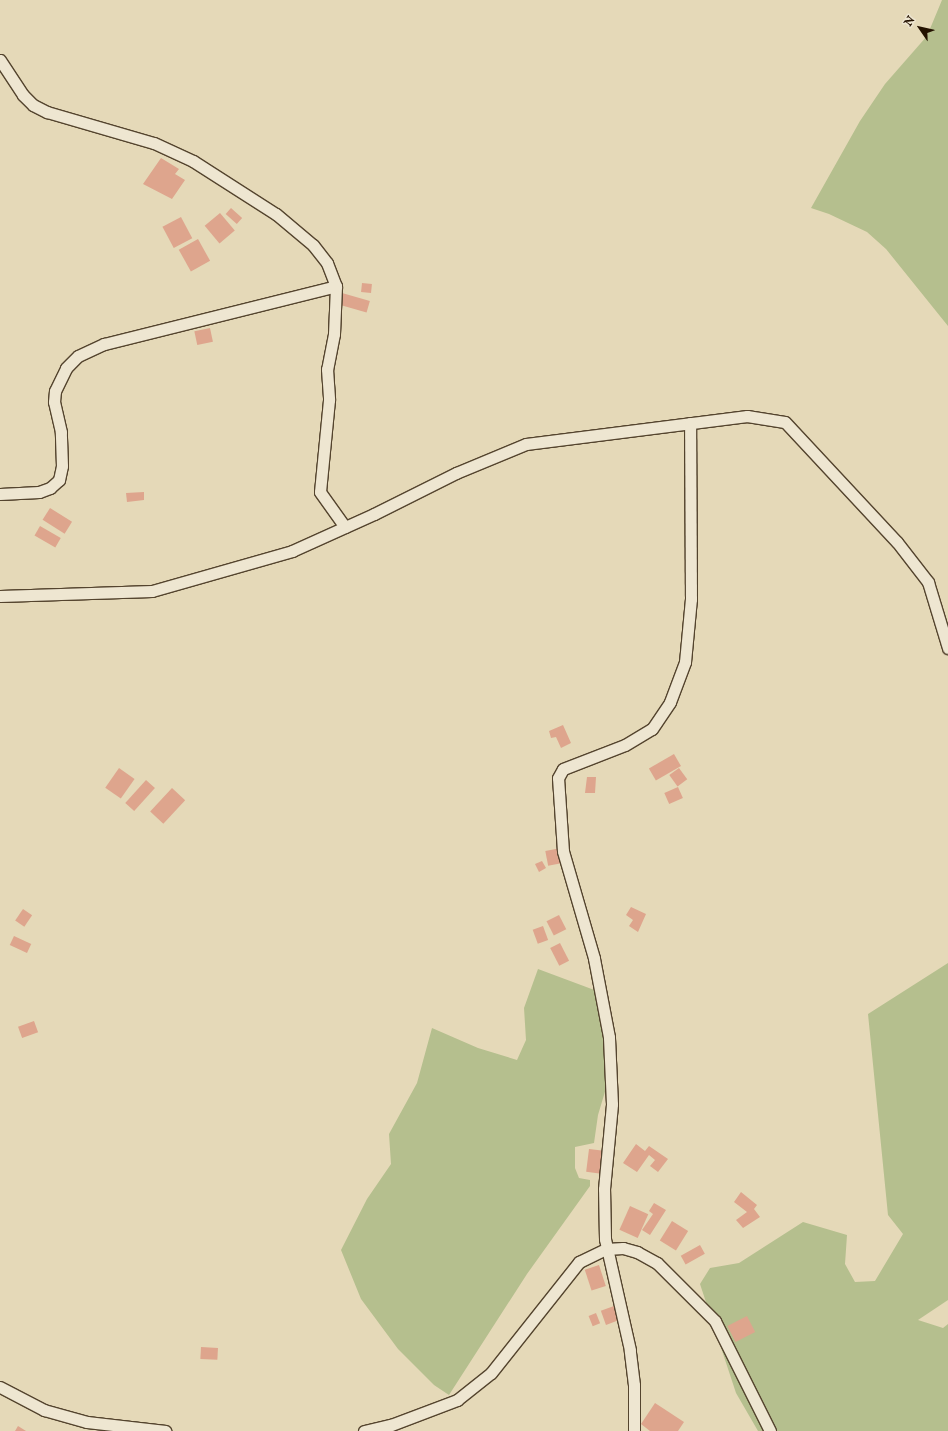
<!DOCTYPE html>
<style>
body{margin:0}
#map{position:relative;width:948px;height:1431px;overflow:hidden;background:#e5d9b8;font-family:"IM FELL English",serif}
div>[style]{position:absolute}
.green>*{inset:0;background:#b5bf8e}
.building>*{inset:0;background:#dea58d;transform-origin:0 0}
.roads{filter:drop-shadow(1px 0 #54442e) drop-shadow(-1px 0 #54442e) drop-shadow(0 1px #54442e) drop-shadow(0 -1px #54442e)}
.minor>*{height:11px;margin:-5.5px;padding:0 5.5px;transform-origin:5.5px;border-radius:5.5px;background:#eee6d1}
span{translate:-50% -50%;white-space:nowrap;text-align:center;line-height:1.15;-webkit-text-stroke:3.5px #eee6d1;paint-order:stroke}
.north{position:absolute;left:900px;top:8px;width:40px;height:40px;-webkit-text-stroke:3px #eee6d1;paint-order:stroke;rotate:304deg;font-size:11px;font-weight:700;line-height:16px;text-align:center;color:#241200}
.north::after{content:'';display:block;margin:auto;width:14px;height:18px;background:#241200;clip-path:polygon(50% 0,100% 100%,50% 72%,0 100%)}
</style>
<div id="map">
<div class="green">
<div style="clip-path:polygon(942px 0,948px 0,948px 326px,886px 249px,867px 232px,829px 214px,811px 208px,860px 121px,885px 84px,927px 36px)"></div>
<div style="clip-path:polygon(948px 963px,948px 1300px,918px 1320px,943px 1328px,948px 1324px,948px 1431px,758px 1431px,736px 1393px,700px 1284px,710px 1268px,739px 1263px,803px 1222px,847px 1235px,845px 1264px,855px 1282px,875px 1281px,903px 1234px,888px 1215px,868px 1014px)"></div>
<div style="clip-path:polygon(538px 969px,597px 991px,610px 1075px,598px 1115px,594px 1143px,575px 1147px,575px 1168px,579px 1178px,590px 1180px,590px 1186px,527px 1274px,449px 1395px,434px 1385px,398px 1349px,361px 1299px,341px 1250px,367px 1199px,391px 1164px,389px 1134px,417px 1083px,432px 1028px,478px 1048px,517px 1060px,526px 1040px,524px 1008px)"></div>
</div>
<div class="building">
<div style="clip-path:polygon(161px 158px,179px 169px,175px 174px,185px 180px,172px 199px,143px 184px)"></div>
<div style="left:231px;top:208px;width:15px;height:8px;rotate:42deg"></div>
<div style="left:220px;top:213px;width:23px;height:20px;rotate:50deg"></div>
<div style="left:181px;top:217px;width:24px;height:21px;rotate:62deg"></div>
<div style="left:198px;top:239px;width:25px;height:22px;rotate:61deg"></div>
<div style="left:362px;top:283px;width:10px;height:9px;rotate:6deg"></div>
<div style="left:342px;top:293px;width:29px;height:12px;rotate:16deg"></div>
<div style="left:210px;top:328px;width:14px;height:16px;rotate:78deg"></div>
<div style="clip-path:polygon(144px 492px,144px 500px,127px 502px,126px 493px)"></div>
<div style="left:50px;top:508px;width:26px;height:14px;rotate:32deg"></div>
<div style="left:40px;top:526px;width:24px;height:11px;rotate:30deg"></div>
<div style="clip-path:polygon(563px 725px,571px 743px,561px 748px,556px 737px,551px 738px,549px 731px)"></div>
<div style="left:674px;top:754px;width:14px;height:29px;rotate:60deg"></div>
<div style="left:119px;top:768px;width:19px;height:24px;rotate:35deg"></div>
<div style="left:679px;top:768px;width:14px;height:12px;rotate:54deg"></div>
<div style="clip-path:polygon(587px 777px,596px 777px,595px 793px,585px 793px)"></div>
<div style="left:146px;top:780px;width:12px;height:31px;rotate:42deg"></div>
<div style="left:678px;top:787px;width:12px;height:15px;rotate:66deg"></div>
<div style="left:172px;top:788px;width:18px;height:32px;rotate:43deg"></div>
<div style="left:561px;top:848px;width:15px;height:16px;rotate:79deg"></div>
<div style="clip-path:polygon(542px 861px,546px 868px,539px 872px,535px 864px)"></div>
<div style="clip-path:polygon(631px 907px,646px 914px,638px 932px,629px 926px,633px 920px,626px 915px)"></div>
<div style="left:23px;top:909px;width:11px;height:14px;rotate:34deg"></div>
<div style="left:559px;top:915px;width:16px;height:14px;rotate:63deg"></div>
<div style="left:543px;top:926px;width:15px;height:11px;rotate:70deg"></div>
<div style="left:14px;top:936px;width:19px;height:10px;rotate:25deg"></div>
<div style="left:560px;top:943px;width:20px;height:11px;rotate:63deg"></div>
<div style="left:34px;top:1021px;width:12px;height:17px;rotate:70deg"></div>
<div style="clip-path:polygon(636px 1144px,645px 1151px,649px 1146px,668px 1159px,658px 1172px,650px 1166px,655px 1160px,649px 1155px,637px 1172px,623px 1163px)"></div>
<div style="left:589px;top:1149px;width:17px;height:23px;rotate:7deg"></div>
<div style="clip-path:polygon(741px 1192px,757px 1205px,754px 1209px,760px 1217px,743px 1228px,736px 1220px,747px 1212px,734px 1202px)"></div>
<div style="clip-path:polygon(654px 1203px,666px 1210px,650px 1235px,642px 1230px,653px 1214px,649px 1211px)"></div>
<div style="left:630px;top:1206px;width:20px;height:26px;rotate:24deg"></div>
<div style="left:672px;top:1221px;width:19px;height:23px;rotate:32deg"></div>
<div style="left:700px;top:1245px;width:10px;height:22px;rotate:61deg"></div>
<div style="left:599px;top:1265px;width:22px;height:15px;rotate:72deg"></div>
<div style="left:614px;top:1306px;width:15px;height:14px;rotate:70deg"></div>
<div style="left:596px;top:1313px;width:11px;height:8px;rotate:68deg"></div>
<div style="left:747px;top:1316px;width:18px;height:22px;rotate:63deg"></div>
<div style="left:201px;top:1347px;width:17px;height:12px;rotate:3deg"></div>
<div style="clip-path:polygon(655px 1403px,684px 1422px,678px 1431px,650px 1431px,641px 1424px)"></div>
<div style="clip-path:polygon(18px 1426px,26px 1431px,15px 1431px)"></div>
</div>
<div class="roads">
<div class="minor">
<div style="left:0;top:60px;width:42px;rotate:56.7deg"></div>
<div style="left:23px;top:95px;width:14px;rotate:45deg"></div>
<div style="left:33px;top:105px;width:16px;rotate:27deg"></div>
<div style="left:47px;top:112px;width:111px;rotate:16.2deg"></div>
<div style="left:154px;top:143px;width:43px;rotate:24.8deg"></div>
<div style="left:193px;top:161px;width:98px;rotate:32.6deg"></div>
<div style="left:276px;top:214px;width:48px;rotate:40deg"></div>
<div style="left:313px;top:245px;width:23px;rotate:52deg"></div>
<div style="left:327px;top:263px;width:25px;rotate:69deg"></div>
<div style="left:336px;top:286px;width:48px;rotate:92.4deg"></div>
<div style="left:334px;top:334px;width:36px;rotate:101deg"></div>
<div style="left:327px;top:369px;width:31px;rotate:86deg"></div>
<div style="left:329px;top:400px;width:92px;rotate:95.6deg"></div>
<div style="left:320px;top:492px;width:43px;rotate:54.5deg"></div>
<div style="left:0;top:494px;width:39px;rotate:-3deg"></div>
<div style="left:39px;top:492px;width:12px;rotate:-20deg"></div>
<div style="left:50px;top:488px;width:12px;rotate:-42deg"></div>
<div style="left:59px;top:480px;width:14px;rotate:-78deg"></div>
<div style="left:62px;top:466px;width:34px;rotate:-92deg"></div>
<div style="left:61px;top:432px;width:31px;rotate:-103deg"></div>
<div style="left:54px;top:402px;width:11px;rotate:-85deg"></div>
<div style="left:55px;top:391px;width:25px;rotate:-64deg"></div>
<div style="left:66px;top:368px;width:17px;rotate:-45deg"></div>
<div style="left:78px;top:356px;width:29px;rotate:-25deg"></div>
<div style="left:104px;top:344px;width:239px;rotate:-14deg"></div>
<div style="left:0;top:596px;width:152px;rotate:-1.9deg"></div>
<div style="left:152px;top:591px;width:146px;rotate:-15.9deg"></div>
<div style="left:292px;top:551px;width:90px;rotate:-24.3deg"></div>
<div style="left:374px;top:514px;width:92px;rotate:-26.6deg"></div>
<div style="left:456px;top:473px;width:76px;rotate:-22.5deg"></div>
<div style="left:526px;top:444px;width:223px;rotate:-7.2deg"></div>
<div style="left:747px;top:416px;width:38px;rotate:9deg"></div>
<div style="left:785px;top:422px;width:164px;rotate:47deg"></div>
<div style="left:897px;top:542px;width:51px;rotate:52.2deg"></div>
<div style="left:928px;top:582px;width:69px;rotate:73.1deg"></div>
<div style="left:0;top:1387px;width:50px;rotate:27.6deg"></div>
<div style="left:44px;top:1410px;width:45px;rotate:15.6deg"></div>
<div style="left:87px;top:1422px;width:79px;rotate:6.6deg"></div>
<div style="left:364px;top:1431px;width:28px;rotate:-13deg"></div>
<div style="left:391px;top:1425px;width:71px;rotate:-20.7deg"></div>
<div style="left:457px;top:1400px;width:43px;rotate:-38.5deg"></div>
<div style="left:491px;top:1373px;width:142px;rotate:-51.6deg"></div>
<div style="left:579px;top:1262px;width:30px;rotate:-26deg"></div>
<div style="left:606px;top:1249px;width:17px;rotate:-3deg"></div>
<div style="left:623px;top:1248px;width:15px;rotate:16deg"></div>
<div style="left:637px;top:1252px;width:23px;rotate:29deg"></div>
<div style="left:657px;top:1263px;width:82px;rotate:45deg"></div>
<div style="left:715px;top:1321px;width:123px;rotate:63.4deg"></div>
<div style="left:634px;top:1431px;width:46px;rotate:-90deg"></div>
<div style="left:634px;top:1385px;width:35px;rotate:-97deg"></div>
<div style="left:630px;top:1350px;width:114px;rotate:-102.7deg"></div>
<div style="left:605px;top:1239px;width:50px;rotate:-91.1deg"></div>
<div style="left:604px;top:1189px;width:85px;rotate:-84.6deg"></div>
<div style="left:612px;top:1104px;width:67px;rotate:-92.6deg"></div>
<div style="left:609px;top:1037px;width:80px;rotate:-100.8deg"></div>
<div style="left:594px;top:958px;width:111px;rotate:-106.2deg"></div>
<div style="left:563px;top:851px;width:73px;rotate:-93.9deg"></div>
<div style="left:558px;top:778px;width:10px;rotate:-61deg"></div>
<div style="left:563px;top:769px;width:66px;rotate:-21.2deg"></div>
<div style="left:625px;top:745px;width:31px;rotate:-31deg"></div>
<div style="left:652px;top:729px;width:32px;rotate:-56deg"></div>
<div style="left:670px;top:702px;width:43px;rotate:-69.4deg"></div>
<div style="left:685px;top:662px;width:63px;rotate:-84.6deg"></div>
<div style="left:691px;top:599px;width:176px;rotate:-90.3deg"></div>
</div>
</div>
<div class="north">N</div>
</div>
